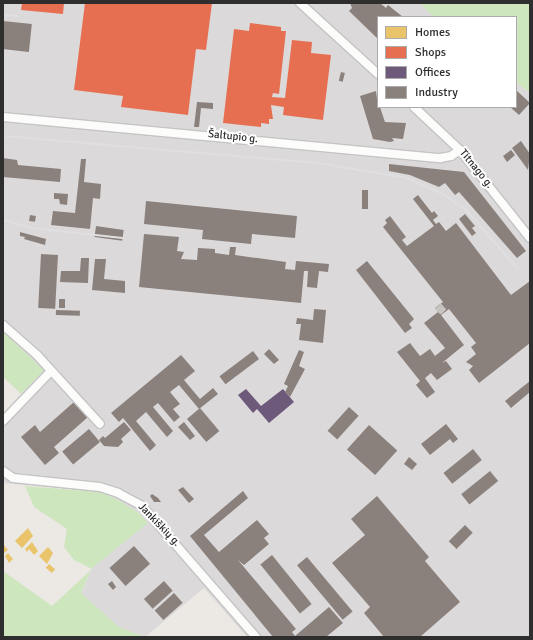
<!DOCTYPE html>
<meta charset="utf-8">
<style>
body{margin:0}
#map{position:relative;width:533px;height:640px;overflow:hidden;background:#ece8e4;font-family:Signika,sans-serif}
div>[style]{position:absolute}
.industrial>*{inset:0;background:#dcd9db}
.green>*{inset:0;background:#cee6be}
.homes>*{inset:0;background:#e9c46a;transform-origin:0 0}
.shops>*{inset:0;background:#e76f51}
.offices>*{inset:0;background:#6d597a}
.industry>*{inset:0;background:#8a817c;transform-origin:0 0}
.minor-tunnel>*{height:8px;margin-top:-4px;transform-origin:0;background:repeating-linear-gradient(90deg,#c6c3c0 0 8px,transparent 0 12px)}
.roads{filter:drop-shadow(1px 0 #c5c4c5) drop-shadow(-1px 0 #c5c4c5) drop-shadow(0 1px #c5c4c5) drop-shadow(0 -1px #c5c4c5)}
.minor>*{height:8px;margin:-4px;padding:0 4px;transform-origin:4px;border-radius:4px;background:#fcfcfb}
.rail>*{height:2px;margin:-1px;padding:0 1px;transform-origin:1px;border-radius:1px;background:#dfdfe1}
span{translate:-50% -50%;white-space:nowrap;text-align:center;line-height:1.15;-webkit-text-stroke:4px #fff;paint-order:stroke}
.street-label{font-size:11px;color:#2e2e2e}
.frame{position:absolute;inset:0;border:4px solid #2e2e2e;pointer-events:none}
.legend{position:absolute;left:377px;top:16px;width:140px;height:92px;box-sizing:border-box;background:#fff;border:1px solid #ababab;margin:0;padding:5px 7px;list-style:none;font-size:12px;color:#2e2e2e}
.legend li{display:flex;align-items:center;gap:8px;height:20px}
.legend b{width:20px;border:1px solid #ababab}
</style>
<div id="map">
<div class="industrial">
<div style="clip-path:polygon(3px 3px,420px 3px,434px 17px,378px 17px,378px 107px,516px 107px,516px 82px,530px 93px,530px 637px,247px 637px,204px 588px,145px 637px,119px 627px,81px 594px,92px 568px,99px 561px,100px 492px,3px 483px,3px 414px,44px 370px,3px 332px)"></div>
</div>
<div class="green">
<div style="clip-path:polygon(420px 3px,530px 3px,530px 93px,516px 82px,516px 17px,434px 17px)"></div>
<div style="clip-path:polygon(3px 332px,44px 370px,21px 394px,3px 377px)"></div>
<div style="clip-path:polygon(25px 486px,100px 492px,120px 501px,139px 513px,148px 523px,92px 568px,81px 593px,119px 627px,145px 637px,3px 637px,3px 571px,52px 606px,92px 569px,74px 560px,64px 547px,67px 529px,34px 507px)"></div>
</div>
<div class="homes">
<div style="clip-path:polygon(28px 528px,33px 536px,22px 548px,15px 541px)"></div>
<div style="clip-path:polygon(32px 542px,38px 551px,34px 555px,29px 549px,27px 552px,25px 549px)"></div>
<div style="clip-path:polygon(3px 544px,8px 550px,4px 553px,3px 552px)"></div>
<div style="clip-path:polygon(48px 547px,53px 553px,47px 564px,39px 556px)"></div>
<div style="clip-path:polygon(8px 553px,13px 559px,9px 563px,5px 556px)"></div>
<div style="left:49px;top:564px;width:8px;height:5px;rotate:40deg"></div>
</div>
<div class="shops">
<div style="clip-path:polygon(22px 3px,64px 3px,63px 14px,21px 10px)"></div>
<div style="clip-path:polygon(85px 3px,212px 3px,206px 50px,196px 49px,188px 115px,121px 107px,123px 96px,74px 90px)"></div>
<div style="clip-path:polygon(250px 23px,281px 27px,281px 31px,286px 31px,279px 94px,273px 93px,272px 97px,285px 98px,292px 40px,312px 42px,311px 53px,331px 55px,323px 120px,283px 115px,284px 107px,271px 105px,273px 119px,269px 119px,269px 124px,261px 123px,261px 127px,223px 123px,234px 29px,249px 31px)"></div>
</div>
<div class="offices">
<div style="clip-path:polygon(246px 389px,261px 406px,283px 389px,294px 402px,269px 423px,257px 409px,253px 413px,238px 395px)"></div>
</div>
<div class="industry">
<div style="clip-path:polygon(350px 3px,380px 3px,386px 8px,388px 5px,403px 17px,378px 17px,378px 39px,349px 11px,352px 8px)"></div>
<div style="left:3px;top:21px;width:29px;height:28px;rotate:6deg"></div>
<div style="left:341px;top:72px;width:4px;height:9px;rotate:14deg"></div>
<div style="clip-path:polygon(516px 90px,530px 103px,519px 115px,510px 107px,516px 107px)"></div>
<div style="clip-path:polygon(376px 91px,378px 107px,380px 107px,385px 122px,406px 123px,403px 139px,392px 138px,394px 141px,390px 142px,373px 139px,360px 96px)"></div>
<div style="clip-path:polygon(197px 102px,213px 103px,213px 109px,201px 108px,199px 127px,194px 127px)"></div>
<div style="clip-path:polygon(521px 141px,530px 154px,528px 170px,512px 148px)"></div>
<div style="clip-path:polygon(511px 150px,515px 155px,507px 162px,503px 156px)"></div>
<div style="clip-path:polygon(3px 158px,17px 160px,18px 165px,61px 169px,60px 182px,3px 177px)"></div>
<div style="clip-path:polygon(81px 159px,86px 159px,84px 182px,101px 184px,100px 199px,93px 198px,90px 229px,51px 225px,53px 211px,75px 213px)"></div>
<div style="clip-path:polygon(389px 164px,464px 172px,526px 251px,517px 258px,459px 192px,455px 195px,445px 183px,439px 187px,410px 175px,389px 171px)"></div>
<div style="left:362px;top:190px;width:6px;height:19px"></div>
<div style="clip-path:polygon(54px 193px,68px 194px,67px 205px,60px 204px,59px 199px,54px 199px)"></div>
<div style="clip-path:polygon(418px 195px,432px 213px,434px 211px,438px 216px,433px 220px,436px 224px,439px 222px,446px 231px,456px 223px,511px 295px,530px 281px,530px 343px,479px 383px,469px 370px,473px 366px,466px 362px,476px 354px,471px 347px,476px 343px,449px 309px,441px 315px,464px 345px,442px 363px,446px 361px,452px 369px,437px 380px,431px 373px,425px 378px,435px 392px,427px 398px,416px 385px,420px 381px,397px 352px,410px 343px,420px 356px,430px 349px,435px 356px,445px 348px,424px 323px,438px 312px,435px 308px,443px 302px,383px 227px,387px 223px,385px 220px,390px 216px,406px 237px,402px 240px,407px 246px,434px 226px,413px 199px)"></div>
<div style="clip-path:polygon(146px 201px,297px 216px,295px 238px,252px 234px,251px 244px,202px 239px,203px 230px,144px 224px)"></div>
<div style="clip-path:polygon(465px 214px,475px 226px,472px 228px,476px 233px,472px 236px,459px 219px)"></div>
<div style="left:30px;top:215px;width:6px;height:6px;rotate:9deg"></div>
<div style="left:96px;top:226px;width:28px;height:11px;rotate:8deg"></div>
<div style="clip-path:polygon(20px 232px,46px 239px,45px 245px,24px 239px,25px 237px,20px 236px)"></div>
<div style="clip-path:polygon(144px 234px,179px 237px,177px 251px,184px 252px,181px 259px,197px 260px,198px 248px,215px 249px,215px 253px,229px 255px,230px 247px,236px 247px,235px 255px,286px 262px,285px 269px,295px 270px,296px 261px,329px 264px,328px 272px,319px 271px,317px 288px,307px 287px,308px 271px,304px 271px,301px 303px,139px 287px)"></div>
<div style="left:41px;top:254px;width:17px;height:54px;rotate:3deg"></div>
<div style="clip-path:polygon(81px 258px,89px 258px,88px 283px,60px 282px,61px 271px,80px 271px)"></div>
<div style="clip-path:polygon(95px 259px,106px 259px,104px 279px,125px 281px,125px 293px,92px 290px)"></div>
<div style="clip-path:polygon(367px 261px,414px 319px,409px 324px,412px 328px,405px 333px,356px 270px)"></div>
<div style="left:59px;top:299px;width:6px;height:9px"></div>
<div style="clip-path:polygon(314px 309px,326px 310px,323px 343px,299px 340px,301px 324px,296px 324px,297px 318px,313px 320px)"></div>
<div style="left:56px;top:310px;width:24px;height:5px;rotate:2deg"></div>
<div style="clip-path:polygon(269px 349px,279px 360px,274px 364px,264px 354px)"></div>
<div style="clip-path:polygon(299px 350px,304px 352px,299px 366px,305px 369px,290px 397px,285px 392px,288px 386px,284px 384px)"></div>
<div style="left:253px;top:351px;width:10px;height:42px;rotate:53deg"></div>
<div style="clip-path:polygon(181px 355px,195px 371px,184px 380px,200px 399px,213px 388px,218px 394px,199px 409px,179px 385px,170px 392px,180px 404px,173px 409px,180px 417px,174px 422px,158px 403px,153px 407px,173px 431px,167px 437px,146px 412px,136px 421px,156px 445px,150px 451px,123px 418px,119px 422px,111px 413px)"></div>
<div style="clip-path:polygon(530px 381px,530px 392px,511px 408px,505px 401px)"></div>
<div style="clip-path:polygon(74px 402px,88px 417px,54px 447px,59px 453px,45px 465px,21px 437px,35px 425px,40px 432px)"></div>
<div style="left:349px;top:407px;width:13px;height:32px;rotate:42deg"></div>
<div style="left:200px;top:408px;width:30px;height:17px;rotate:50deg"></div>
<div style="clip-path:polygon(124px 422px,131px 430px,121px 439px,123px 442px,118px 447px,104px 446px,99px 440px,103px 436px,105px 438px)"></div>
<div style="clip-path:polygon(184px 422px,195px 436px,190px 440px,178px 427px)"></div>
<div style="clip-path:polygon(446px 424px,458px 439px,453px 443px,450px 439px,430px 455px,421px 444px)"></div>
<div style="left:369px;top:425px;width:38px;height:33px;rotate:42deg"></div>
<div style="left:89px;top:429px;width:17px;height:35px;rotate:50deg"></div>
<div style="left:473px;top:449px;width:14px;height:38px;rotate:51deg"></div>
<div style="clip-path:polygon(409px 457px,417px 464px,412px 470px,404px 464px)"></div>
<div style="left:490px;top:471px;width:13px;height:37px;rotate:51deg"></div>
<div style="clip-path:polygon(183px 487px,194px 499px,189px 503px,178px 490px)"></div>
<div style="clip-path:polygon(243px 491px,248px 498px,204px 535px,219px 552px,257px 520px,269px 534px,264px 538px,269px 544px,244px 565px,238px 560px,296px 629px,292px 632px,295px 636px,329px 607px,343px 623px,326px 637px,273px 637px,190px 536px)"></div>
<div style="clip-path:polygon(152px 494px,158px 498px,161px 502px,154px 502px,150px 496px)"></div>
<div style="clip-path:polygon(377px 496px,429px 557px,425px 561px,460px 602px,420px 637px,384px 637px,364px 613px,370px 607px,332px 563px,365px 535px,351px 519px)"></div>
<div style="left:465px;top:525px;width:11px;height:23px;rotate:45deg"></div>
<div style="left:134px;top:546px;width:24px;height:33px;rotate:48deg"></div>
<div style="left:272px;top:555px;width:63px;height:15px;rotate:51deg"></div>
<div style="left:307px;top:557px;width:71px;height:13px;rotate:50deg"></div>
<div style="clip-path:polygon(112px 581px,116px 587px,113px 590px,108px 584px)"></div>
<div style="left:164px;top:581px;width:13px;height:27px;rotate:48deg"></div>
<div style="left:174px;top:593px;width:13px;height:26px;rotate:48deg"></div>
</div>
<div class="minor-tunnel">
<div style="left:438px;top:306px;width:9px;rotate:49deg"></div>
</div>
<div class="roads">
<div class="minor">
<div style="left:300px;top:3px;width:105px;rotate:42.3deg"></div>
<div style="left:414px;top:107px;width:63px;rotate:43.1deg"></div>
<div style="left:460px;top:150px;width:112px;rotate:51.5deg"></div>
<div style="left:3px;top:117px;width:439px;rotate:5.4deg"></div>
<div style="left:440px;top:158px;width:11px;rotate:-10deg"></div>
<div style="left:451px;top:156px;width:11px;rotate:-34deg"></div>
<div style="left:3px;top:325px;width:45px;rotate:41.4deg"></div>
<div style="left:37px;top:355px;width:93px;rotate:47.6deg"></div>
<div style="left:3px;top:421px;width:69px;rotate:-46.2deg"></div>
<div style="left:3px;top:471px;width:12px;rotate:35deg"></div>
<div style="left:13px;top:478px;width:87px;rotate:5.9deg"></div>
<div style="left:100px;top:487px;width:19px;rotate:18deg"></div>
<div style="left:118px;top:493px;width:27px;rotate:28deg"></div>
<div style="left:142px;top:506px;width:174px;rotate:49deg"></div>
</div>
</div>
<div class="rail">
<div style="left:3px;top:15px;width:15px;rotate:4deg"></div>
<div style="left:3px;top:136px;width:315px;rotate:4.9deg"></div>
<div style="left:317px;top:163px;width:91px;rotate:9.5deg"></div>
<div style="left:407px;top:178px;width:37px;rotate:24deg"></div>
<div style="left:441px;top:193px;width:30px;rotate:34deg"></div>
<div style="left:466px;top:210px;width:79px;rotate:48.6deg"></div>
<div style="left:3px;top:220px;width:30px;rotate:15deg"></div>
<div style="left:32px;top:228px;width:91px;rotate:6.3deg"></div>
</div>
<div class="street-label">
<span style="left:233px;top:137px;rotate:6deg">Šaltupio g.</span>
<span style="left:476px;top:169px;rotate:51deg">Titnago g.</span>
<span style="left:159px;top:525px;rotate:46deg">Jankiškių g.</span>
</div>
<div class="frame"></div>
<ul class="legend">
<li><b style="height:11px;background:#e9c46a"></b>Homes</li>
<li><b style="height:11px;background:#e76f51"></b>Shops</li>
<li><b style="height:11px;background:#6d597a"></b>Offices</li>
<li><b style="height:11px;background:#8a817c"></b>Industry</li>
</ul>
</div>
